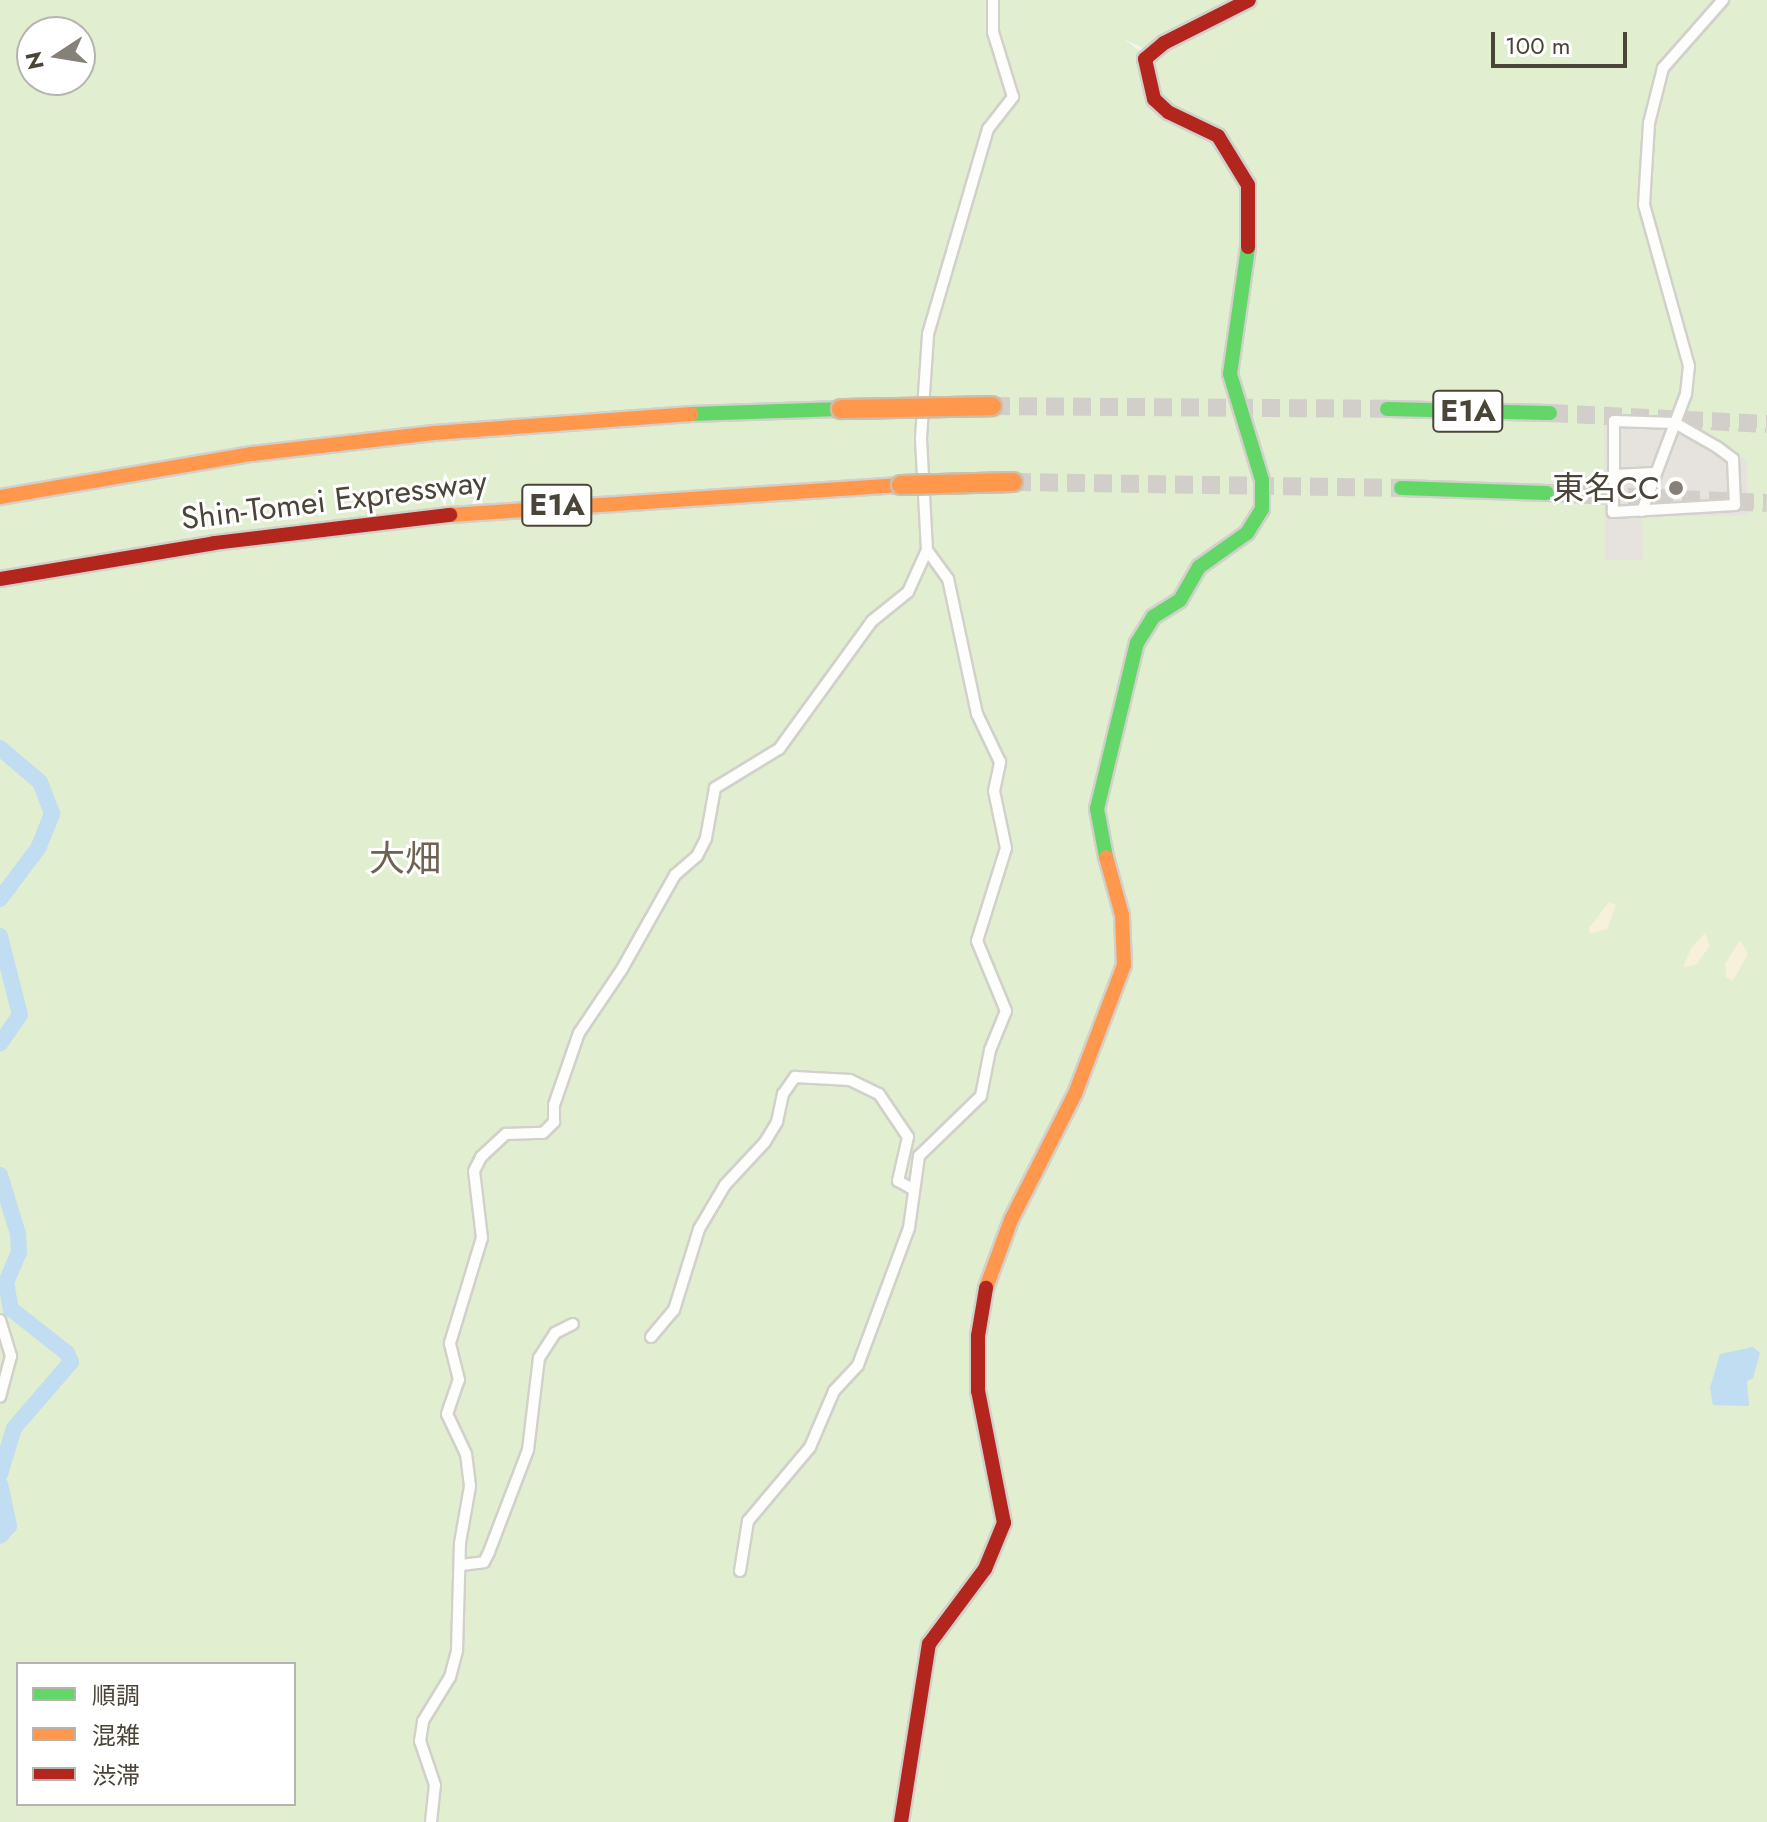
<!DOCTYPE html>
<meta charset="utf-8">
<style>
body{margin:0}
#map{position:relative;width:1767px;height:1822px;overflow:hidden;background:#f4f2ee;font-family:Jost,"Noto Sans JP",sans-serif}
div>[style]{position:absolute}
.green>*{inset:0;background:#e1eecf}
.sand>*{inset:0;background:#f7f0da}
.parking>*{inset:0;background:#e6e3df}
.water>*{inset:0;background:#c0ddf1}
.river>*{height:16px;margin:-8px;padding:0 8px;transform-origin:8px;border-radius:8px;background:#c0ddf1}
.highway-tunnel>*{height:18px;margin-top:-9px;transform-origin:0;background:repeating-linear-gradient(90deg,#d2cfca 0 18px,transparent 0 27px)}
.roads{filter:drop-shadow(2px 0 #d2d0cb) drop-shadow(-2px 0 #d2d0cb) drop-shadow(0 2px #d2d0cb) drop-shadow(0 -2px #d2d0cb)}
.street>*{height:10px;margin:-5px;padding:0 5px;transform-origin:5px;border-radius:5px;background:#fdfdfc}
.fast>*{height:14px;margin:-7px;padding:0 7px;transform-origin:7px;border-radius:7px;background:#63d668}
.slow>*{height:14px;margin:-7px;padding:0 7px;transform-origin:7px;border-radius:7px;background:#ff974d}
.jam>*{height:14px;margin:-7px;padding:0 7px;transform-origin:7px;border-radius:7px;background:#b3261e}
.bridges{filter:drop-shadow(2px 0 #ccbfa9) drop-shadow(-2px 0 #ccbfa9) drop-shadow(0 2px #ccbfa9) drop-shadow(0 -2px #ccbfa9)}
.slow-bridge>*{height:18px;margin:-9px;padding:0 9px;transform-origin:9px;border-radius:9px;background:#ff974d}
.dots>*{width:22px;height:22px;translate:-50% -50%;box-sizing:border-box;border:4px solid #fff;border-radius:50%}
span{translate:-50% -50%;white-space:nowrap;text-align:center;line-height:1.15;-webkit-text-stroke:6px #fff;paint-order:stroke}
.shield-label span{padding:2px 6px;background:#fff;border:2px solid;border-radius:6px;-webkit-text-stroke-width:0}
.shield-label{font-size:30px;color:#4b4439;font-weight:700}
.poi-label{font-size:32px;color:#4b4439}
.right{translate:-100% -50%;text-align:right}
.street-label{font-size:32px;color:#4b4439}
.quarter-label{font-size:36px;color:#6e6250}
.legend{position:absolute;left:16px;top:1662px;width:280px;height:144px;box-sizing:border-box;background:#fff;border:2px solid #b7b4b0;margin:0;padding:10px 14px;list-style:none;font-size:24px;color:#4b4439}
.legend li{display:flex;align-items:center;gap:16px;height:40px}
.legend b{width:40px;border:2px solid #b7b4b0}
.north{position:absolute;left:16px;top:16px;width:80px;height:80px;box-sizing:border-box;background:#fff;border:2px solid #b7b4b0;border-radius:50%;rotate:258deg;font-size:22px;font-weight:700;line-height:32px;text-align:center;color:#4b4439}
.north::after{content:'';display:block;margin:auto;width:28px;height:36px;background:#868178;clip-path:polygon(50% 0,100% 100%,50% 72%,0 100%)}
.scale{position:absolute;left:1491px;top:32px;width:136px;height:36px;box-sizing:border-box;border:4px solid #4b4439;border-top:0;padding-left:10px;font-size:24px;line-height:28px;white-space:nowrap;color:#4b4439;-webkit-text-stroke:6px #fff;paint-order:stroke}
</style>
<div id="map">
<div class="green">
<div style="clip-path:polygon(evenodd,0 0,1239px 0,1143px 48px,1124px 39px,1151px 60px,1256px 0,1767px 0,1767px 1822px,0 1822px,0 0,1705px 16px,1649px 101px,1648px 101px,1665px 60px,1705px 16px,0 0,32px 32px,80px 32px,80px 80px,32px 80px,32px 32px,0 0,18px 1664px,294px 1664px,294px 1804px,18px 1804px,18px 1664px)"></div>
</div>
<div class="sand">
<div style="clip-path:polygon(1609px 902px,1616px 905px,1607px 929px,1590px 934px,1589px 928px)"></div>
<div style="clip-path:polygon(1705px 933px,1710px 946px,1696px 965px,1683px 967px,1691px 948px)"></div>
<div style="clip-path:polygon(1740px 940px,1748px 954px,1733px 981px,1726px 977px,1725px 964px)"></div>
</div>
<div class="parking">
<div style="clip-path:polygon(1604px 413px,1682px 416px,1747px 461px,1747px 515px,1642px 517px,1643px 560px,1605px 560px)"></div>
</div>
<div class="water">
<div style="clip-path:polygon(1753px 1347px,1760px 1353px,1753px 1378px,1747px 1381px,1749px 1406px,1713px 1405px,1710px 1388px,1720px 1354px)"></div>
</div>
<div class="river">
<div style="left:0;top:748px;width:52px;rotate:40.4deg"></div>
<div style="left:40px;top:782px;width:34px;rotate:69deg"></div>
<div style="left:52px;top:814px;width:35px;rotate:112deg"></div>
<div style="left:39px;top:847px;width:65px;rotate:126.9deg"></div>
<div style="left:0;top:936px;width:81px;rotate:75.8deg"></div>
<div style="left:20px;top:1015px;width:35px;rotate:125deg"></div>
<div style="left:0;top:1175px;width:62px;rotate:73deg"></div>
<div style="left:18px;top:1234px;width:18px;rotate:87deg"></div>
<div style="left:19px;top:1252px;width:33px;rotate:113deg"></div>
<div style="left:6px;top:1282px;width:27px;rotate:80deg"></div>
<div style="left:11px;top:1309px;width:71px;rotate:38.2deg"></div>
<div style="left:67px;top:1353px;width:10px;rotate:66deg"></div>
<div style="left:71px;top:1362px;width:87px;rotate:130.8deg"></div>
<div style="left:14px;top:1428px;width:48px;rotate:106.9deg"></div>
<div style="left:0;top:1484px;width:43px;rotate:77.9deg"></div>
<div style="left:9px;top:1526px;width:13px;rotate:132deg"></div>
</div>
<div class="highway-tunnel">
<div style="left:992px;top:406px;width:395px;rotate:0.4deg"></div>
<div style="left:1550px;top:413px;width:217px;rotate:2.9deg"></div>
<div style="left:1013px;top:482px;width:388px;rotate:0.9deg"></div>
<div style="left:1547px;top:493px;width:220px;rotate:2.6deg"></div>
</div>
<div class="roads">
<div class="street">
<div style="left:1614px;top:475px;width:37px;rotate:92deg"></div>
<div style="left:1613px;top:512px;width:122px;rotate:-3.3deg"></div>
<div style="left:1735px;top:505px;width:46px;rotate:-92.5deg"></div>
<div style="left:1733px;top:459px;width:20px;rotate:-143deg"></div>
<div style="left:1717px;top:447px;width:48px;rotate:-150.3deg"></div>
<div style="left:1675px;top:423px;width:61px;rotate:-178.1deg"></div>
<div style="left:1614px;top:421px;width:54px;rotate:90deg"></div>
<div style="left:1614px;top:475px;width:40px;rotate:-2.9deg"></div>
<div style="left:1642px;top:511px;width:125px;rotate:-69.4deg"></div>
<div style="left:1686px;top:394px;width:28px;rotate:-84deg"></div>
<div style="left:1689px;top:366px;width:167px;rotate:-105.6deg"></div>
<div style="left:1644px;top:205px;width:82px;rotate:-86.5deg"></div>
<div style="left:1649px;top:123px;width:57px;rotate:-75.7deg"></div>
<div style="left:1663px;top:68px;width:91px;rotate:-48.6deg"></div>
<div style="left:0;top:1320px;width:38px;rotate:73deg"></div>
<div style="left:11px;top:1356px;width:42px;rotate:105deg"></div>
<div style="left:651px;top:1337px;width:35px;rotate:-50deg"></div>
<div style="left:674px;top:1310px;width:85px;rotate:-72.8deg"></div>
<div style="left:699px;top:1229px;width:51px;rotate:-59.4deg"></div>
<div style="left:725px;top:1185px;width:59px;rotate:-47.1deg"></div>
<div style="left:765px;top:1142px;width:23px;rotate:-59deg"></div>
<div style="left:777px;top:1122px;width:29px;rotate:-78deg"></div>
<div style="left:783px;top:1094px;width:21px;rotate:-55deg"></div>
<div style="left:795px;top:1077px;width:55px;rotate:3.1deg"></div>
<div style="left:850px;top:1080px;width:32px;rotate:26deg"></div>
<div style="left:879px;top:1094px;width:52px;rotate:56deg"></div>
<div style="left:908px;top:1137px;width:45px;rotate:102.8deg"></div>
<div style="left:898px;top:1181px;width:18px;rotate:29deg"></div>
<div style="left:461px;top:1565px;width:23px;rotate:-7deg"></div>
<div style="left:484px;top:1562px;width:11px;rotate:-63deg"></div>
<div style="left:489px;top:1552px;width:109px;rotate:-69.1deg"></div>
<div style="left:528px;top:1450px;width:93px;rotate:-83.2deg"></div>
<div style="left:539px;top:1358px;width:30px;rotate:-57deg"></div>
<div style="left:555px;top:1333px;width:20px;rotate:-27deg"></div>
<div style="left:740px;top:1571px;width:51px;rotate:-80.9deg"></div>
<div style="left:748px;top:1521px;width:97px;rotate:-50deg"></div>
<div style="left:810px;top:1447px;width:61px;rotate:-66.8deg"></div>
<div style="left:834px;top:1391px;width:35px;rotate:-47deg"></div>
<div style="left:858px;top:1365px;width:146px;rotate:-69.6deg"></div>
<div style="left:909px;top:1228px;width:73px;rotate:-82.1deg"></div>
<div style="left:919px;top:1156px;width:86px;rotate:-44.1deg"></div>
<div style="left:981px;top:1096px;width:47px;rotate:-78.9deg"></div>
<div style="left:990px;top:1050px;width:42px;rotate:-67.7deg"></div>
<div style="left:1006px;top:1011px;width:76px;rotate:-112.5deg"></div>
<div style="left:977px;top:941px;width:97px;rotate:-72.7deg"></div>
<div style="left:1006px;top:848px;width:58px;rotate:-101.9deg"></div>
<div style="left:994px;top:791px;width:30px;rotate:-78deg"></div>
<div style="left:1000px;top:762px;width:53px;rotate:-115.6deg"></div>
<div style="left:977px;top:714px;width:138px;rotate:-102.1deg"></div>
<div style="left:948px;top:579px;width:36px;rotate:-126deg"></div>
<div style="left:431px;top:1822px;width:37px;rotate:-84deg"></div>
<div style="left:435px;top:1785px;width:46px;rotate:-108.8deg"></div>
<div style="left:420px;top:1741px;width:20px;rotate:-81deg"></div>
<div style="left:423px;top:1721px;width:52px;rotate:-58.5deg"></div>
<div style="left:450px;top:1677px;width:28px;rotate:-75deg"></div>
<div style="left:457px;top:1650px;width:107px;rotate:-88.4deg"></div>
<div style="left:460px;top:1543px;width:58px;rotate:-80deg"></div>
<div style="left:470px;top:1486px;width:32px;rotate:-97deg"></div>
<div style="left:466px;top:1454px;width:44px;rotate:-115.4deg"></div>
<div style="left:447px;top:1414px;width:36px;rotate:-71deg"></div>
<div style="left:459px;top:1380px;width:38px;rotate:-104deg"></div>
<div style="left:450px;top:1343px;width:110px;rotate:-73.1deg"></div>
<div style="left:482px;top:1238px;width:67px;rotate:-96.8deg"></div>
<div style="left:474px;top:1171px;width:16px;rotate:-63deg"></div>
<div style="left:481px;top:1157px;width:34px;rotate:-43deg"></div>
<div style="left:506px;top:1134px;width:37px;rotate:-2deg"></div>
<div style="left:543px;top:1133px;width:16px;rotate:-45deg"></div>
<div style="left:554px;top:1122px;width:17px;rotate:-90deg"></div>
<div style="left:554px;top:1105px;width:76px;rotate:-70.9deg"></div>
<div style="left:579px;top:1033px;width:77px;rotate:-56.1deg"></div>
<div style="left:622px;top:969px;width:108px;rotate:-60.6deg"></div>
<div style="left:675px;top:875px;width:29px;rotate:-41deg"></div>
<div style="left:697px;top:856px;width:20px;rotate:-63deg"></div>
<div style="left:706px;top:838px;width:51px;rotate:-79.8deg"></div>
<div style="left:715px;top:788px;width:75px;rotate:-31.4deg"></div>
<div style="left:779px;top:749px;width:158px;rotate:-54deg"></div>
<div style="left:872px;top:621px;width:46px;rotate:-38.9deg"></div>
<div style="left:908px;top:592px;width:46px;rotate:-65.7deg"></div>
<div style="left:927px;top:550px;width:112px;rotate:-93.1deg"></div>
<div style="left:921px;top:438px;width:104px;rotate:-86.1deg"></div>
<div style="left:928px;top:334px;width:214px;rotate:-73.7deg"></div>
<div style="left:988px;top:129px;width:41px;rotate:-52deg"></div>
<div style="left:1013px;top:97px;width:68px;rotate:-107.1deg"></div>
<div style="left:993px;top:32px;width:32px;rotate:-90deg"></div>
</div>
<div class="fast">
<div style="left:1387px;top:409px;width:163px;rotate:1.4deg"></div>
<div style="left:691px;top:414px;width:150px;rotate:-1.9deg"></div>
<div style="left:1401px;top:488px;width:146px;rotate:2deg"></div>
<div style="left:1106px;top:857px;width:49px;rotate:-100.6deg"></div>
<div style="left:1097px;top:809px;width:171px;rotate:-76.5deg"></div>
<div style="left:1137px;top:643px;width:31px;rotate:-58deg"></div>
<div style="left:1153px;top:617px;width:32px;rotate:-32deg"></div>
<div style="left:1180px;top:600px;width:38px;rotate:-60deg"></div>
<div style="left:1199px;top:567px;width:59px;rotate:-35.3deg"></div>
<div style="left:1247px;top:533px;width:28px;rotate:-58deg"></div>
<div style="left:1262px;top:509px;width:29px;rotate:-90deg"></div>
<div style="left:1262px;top:480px;width:111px;rotate:-106.8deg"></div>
<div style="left:1230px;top:374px;width:128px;rotate:-81.9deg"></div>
</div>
<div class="slow">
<div style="left:0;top:497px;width:256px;rotate:-9.7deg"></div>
<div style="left:252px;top:454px;width:183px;rotate:-6.6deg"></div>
<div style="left:434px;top:433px;width:258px;rotate:-4.2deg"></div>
<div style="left:450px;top:515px;width:452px;rotate:-3.8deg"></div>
<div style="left:986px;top:1288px;width:72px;rotate:-69.8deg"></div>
<div style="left:1011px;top:1220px;width:141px;rotate:-63.1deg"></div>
<div style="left:1075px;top:1094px;width:138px;rotate:-69.2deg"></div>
<div style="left:1124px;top:965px;width:50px;rotate:-92.3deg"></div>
<div style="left:1122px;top:915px;width:60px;rotate:-105.4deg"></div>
</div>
<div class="jam">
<div style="left:1248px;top:247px;width:62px;rotate:-90deg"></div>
<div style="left:1248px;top:185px;width:57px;rotate:-121.5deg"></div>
<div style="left:1218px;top:136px;width:55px;rotate:-154.4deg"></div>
<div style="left:1168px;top:112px;width:19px;rotate:-137deg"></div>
<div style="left:1154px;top:99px;width:41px;rotate:-102.7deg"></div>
<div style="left:1145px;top:59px;width:25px;rotate:-40deg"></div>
<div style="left:1164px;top:43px;width:95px;rotate:-26.8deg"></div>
<div style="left:0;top:579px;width:217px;rotate:-9.5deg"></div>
<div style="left:214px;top:543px;width:238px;rotate:-6.8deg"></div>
<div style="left:901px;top:1822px;width:180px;rotate:-81.1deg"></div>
<div style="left:929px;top:1644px;width:94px;rotate:-53.3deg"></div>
<div style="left:985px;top:1569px;width:50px;rotate:-67.6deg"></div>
<div style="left:1004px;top:1523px;width:135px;rotate:-101.1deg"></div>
<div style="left:978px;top:1391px;width:55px;rotate:-90deg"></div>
<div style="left:978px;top:1336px;width:49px;rotate:-80.5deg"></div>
</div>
</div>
<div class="bridges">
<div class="slow-bridge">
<div style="left:841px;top:409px;width:151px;rotate:-1.1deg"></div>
<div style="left:901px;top:485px;width:112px;rotate:-1.5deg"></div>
</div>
</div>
<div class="dots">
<div style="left:1676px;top:488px;background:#868178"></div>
</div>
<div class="shield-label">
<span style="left:1468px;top:411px">E1A</span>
<span style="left:557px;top:505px">E1A</span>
</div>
<div class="poi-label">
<span class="right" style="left:1660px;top:488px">東名CC</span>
</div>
<div class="street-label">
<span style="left:334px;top:500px;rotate:-7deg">Shin-Tomei Expressway</span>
</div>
<div class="quarter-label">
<span style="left:405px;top:859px">大畑</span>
</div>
<ul class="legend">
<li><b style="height:10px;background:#63d668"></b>順調</li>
<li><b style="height:10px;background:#ff974d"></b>混雑</li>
<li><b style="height:10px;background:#b3261e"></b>渋滞</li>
</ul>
<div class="north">N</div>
<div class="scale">100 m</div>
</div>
